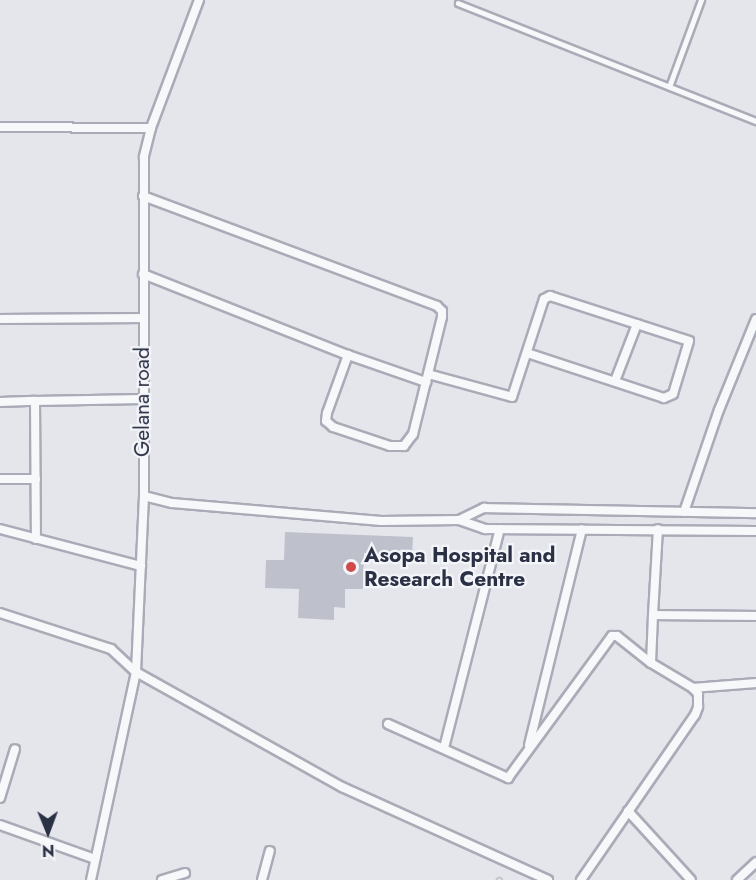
<!DOCTYPE html>
<style>
body{margin:0}
#map{position:relative;width:756px;height:880px;overflow:hidden;background:#e4e6ec;font-family:Jost,sans-serif}
div>[style]{position:absolute}
.building>*{inset:0;background:#bec1cc}
.path>*{height:2px;margin-top:-1px;transform-origin:0;background:repeating-linear-gradient(90deg,#c2c4cb 0 4.5px,transparent 0 9px)}
.roads{filter:drop-shadow(2px 0 #a9acb7) drop-shadow(-2px 0 #a9acb7) drop-shadow(0 2px #a9acb7) drop-shadow(0 -2px #a9acb7)}
.lane>*{height:4.5px;margin:-2.25px;padding:0 2.25px;transform-origin:2.25px;border-radius:2.25px;background:#f7f8fa}
.street>*{height:8px;margin:-4px;padding:0 4px;transform-origin:4px;border-radius:4px;background:#f7f8fa}
.dots>*{width:16px;height:16px;translate:-50% -50%;box-sizing:border-box;border:3px solid #f4f5f9;border-radius:50%}
span{translate:-50% -50%;white-space:nowrap;text-align:center;line-height:1.15;-webkit-text-stroke:4.5px #f4f5f9;paint-order:stroke}
.street-label{font-size:21px;color:#2b3145}
.poi-label{font-size:21px;color:#2b3145;font-weight:700}
.left{translate:0 -50%;text-align:left}
.north{position:absolute;left:18px;top:802px;width:60px;height:60px;-webkit-text-stroke:4px #f4f5f9;paint-order:stroke;rotate:179deg;font-size:16px;font-weight:700;line-height:24px;text-align:center;color:#2b3145}
.north::after{content:'';display:block;margin:auto;width:21px;height:27px;background:#2b3145;clip-path:polygon(50% 0,100% 100%,50% 72%,0 100%)}
</style>
<div id="map">
<div class="building">
<div style="clip-path:polygon(285px 532px,413px 537px,412px 555px,364px 553px,363px 589px,345px 589px,345px 608px,334px 607px,334px 620px,298px 618px,299px 589px,265px 588px,266px 560px,284px 560px)"></div>
</div>
<div class="path">
<div style="left:496px;top:880px;width:4px;rotate:-45deg"></div>
<div style="left:499px;top:877px;width:6px;rotate:31deg"></div>
</div>
<div class="roads">
<div class="lane">
<div style="left:458px;top:3px;width:321px;rotate:21.6deg"></div>
<div style="left:669px;top:87px;width:93px;rotate:-69.8deg"></div>
</div>
<div class="street">
<div style="left:199px;top:0;width:137px;rotate:110.6deg"></div>
<div style="left:151px;top:128px;width:30px;rotate:104deg"></div>
<div style="left:144px;top:157px;width:339px;rotate:90deg"></div>
<div style="left:144px;top:496px;width:29px;rotate:14deg"></div>
<div style="left:172px;top:503px;width:210px;rotate:4.9deg"></div>
<div style="left:381px;top:521px;width:78px;rotate:-0.7deg"></div>
<div style="left:459px;top:520px;width:28px;rotate:19deg"></div>
<div style="left:485px;top:529px;width:271px;rotate:0.4deg"></div>
<div style="left:0;top:127px;width:151px;rotate:0.4deg"></div>
<div style="left:143px;top:196px;width:314px;rotate:20.5deg"></div>
<div style="left:437px;top:306px;width:7px;rotate:45deg"></div>
<div style="left:442px;top:311px;width:6px;rotate:90deg"></div>
<div style="left:442px;top:317px;width:121px;rotate:103.9deg"></div>
<div style="left:413px;top:434px;width:15px;rotate:127deg"></div>
<div style="left:404px;top:446px;width:14px;rotate:180deg"></div>
<div style="left:390px;top:446px;width:60px;rotate:-161.6deg"></div>
<div style="left:333px;top:427px;width:9px;rotate:-139deg"></div>
<div style="left:326px;top:421px;width:8px;rotate:-83deg"></div>
<div style="left:327px;top:413px;width:62px;rotate:-70.1deg"></div>
<div style="left:143px;top:274px;width:220px;rotate:21.6deg"></div>
<div style="left:348px;top:355px;width:83px;rotate:19.1deg"></div>
<div style="left:0;top:319px;width:142px;rotate:-0.4deg"></div>
<div style="left:428px;top:374px;width:87px;rotate:15.3deg"></div>
<div style="left:512px;top:397px;width:103px;rotate:-71.9deg"></div>
<div style="left:544px;top:299px;width:7px;rotate:-27deg"></div>
<div style="left:550px;top:296px;width:146px;rotate:17.9deg"></div>
<div style="left:689px;top:341px;width:55px;rotate:106.8deg"></div>
<div style="left:673px;top:394px;width:10px;rotate:156deg"></div>
<div style="left:664px;top:398px;width:144px;rotate:-161.8deg"></div>
<div style="left:615px;top:381px;width:61px;rotate:-68.9deg"></div>
<div style="left:35px;top:401px;width:108px;rotate:-1.1deg"></div>
<div style="left:0;top:402px;width:35px;rotate:-2deg"></div>
<div style="left:35px;top:401px;width:138px;rotate:89.6deg"></div>
<div style="left:0;top:479px;width:36px"></div>
<div style="left:684px;top:512px;width:108px;rotate:-71.1deg"></div>
<div style="left:719px;top:410px;width:98px;rotate:-67.9deg"></div>
<div style="left:459px;top:520px;width:28px;rotate:-26deg"></div>
<div style="left:484px;top:508px;width:272px;rotate:1.1deg"></div>
<div style="left:0;top:529px;width:146px;rotate:14.7deg"></div>
<div style="left:0;top:613px;width:117px;rotate:18deg"></div>
<div style="left:111px;top:649px;width:34px;rotate:43deg"></div>
<div style="left:136px;top:672px;width:236px;rotate:29.2deg"></div>
<div style="left:342px;top:787px;width:226px;rotate:24.3deg"></div>
<div style="left:653px;top:615px;width:86px;rotate:-86.7deg"></div>
<div style="left:693px;top:688px;width:63px;rotate:-4.5deg"></div>
<div style="left:388px;top:724px;width:132px;rotate:24.2deg"></div>
<div style="left:508px;top:778px;width:176px;rotate:-53.8deg"></div>
<div style="left:612px;top:636px;width:5px"></div>
<div style="left:617px;top:636px;width:43px;rotate:38.5deg"></div>
<div style="left:529px;top:745px;width:222px;rotate:-76.2deg"></div>
<div style="left:444px;top:748px;width:226px;rotate:-75.7deg"></div>
<div style="left:0;top:798px;width:51px;rotate:-73deg"></div>
<div style="left:628px;top:811px;width:93px;rotate:47.6deg"></div>
<div style="left:0;top:825px;width:101px;rotate:19.7deg"></div>
<div style="left:91px;top:880px;width:213px;rotate:-77.8deg"></div>
<div style="left:136px;top:672px;width:176px;rotate:-87.4deg"></div>
<div style="left:162px;top:880px;width:24px;rotate:-17deg"></div>
<div style="left:262px;top:880px;width:30px;rotate:-75deg"></div>
<div style="left:581px;top:880px;width:201px;rotate:-55.4deg"></div>
<div style="left:695px;top:715px;width:9px;rotate:-69deg"></div>
<div style="left:698px;top:707px;width:13px;rotate:-90deg"></div>
<div style="left:698px;top:694px;width:8px;rotate:-130deg"></div>
<div style="left:693px;top:688px;width:49px;rotate:-149.2deg"></div>
<div style="left:651px;top:663px;width:48px;rotate:-87.6deg"></div>
<div style="left:653px;top:615px;width:103px;rotate:0.6deg"></div>
<div style="left:737px;top:880px;width:26px;rotate:-43deg"></div>
</div>
</div>
<div class="dots">
<div style="left:351px;top:567px;background:#d04a4a"></div>
</div>
<div class="street-label">
<span style="left:142px;top:402px;rotate:-90deg">Gelana road</span>
</div>
<div class="poi-label">
<span class="left" style="left:364px;top:567px">Asopa Hospital and<br>Research Centre</span>
</div>
<div class="north">N</div>
</div>
